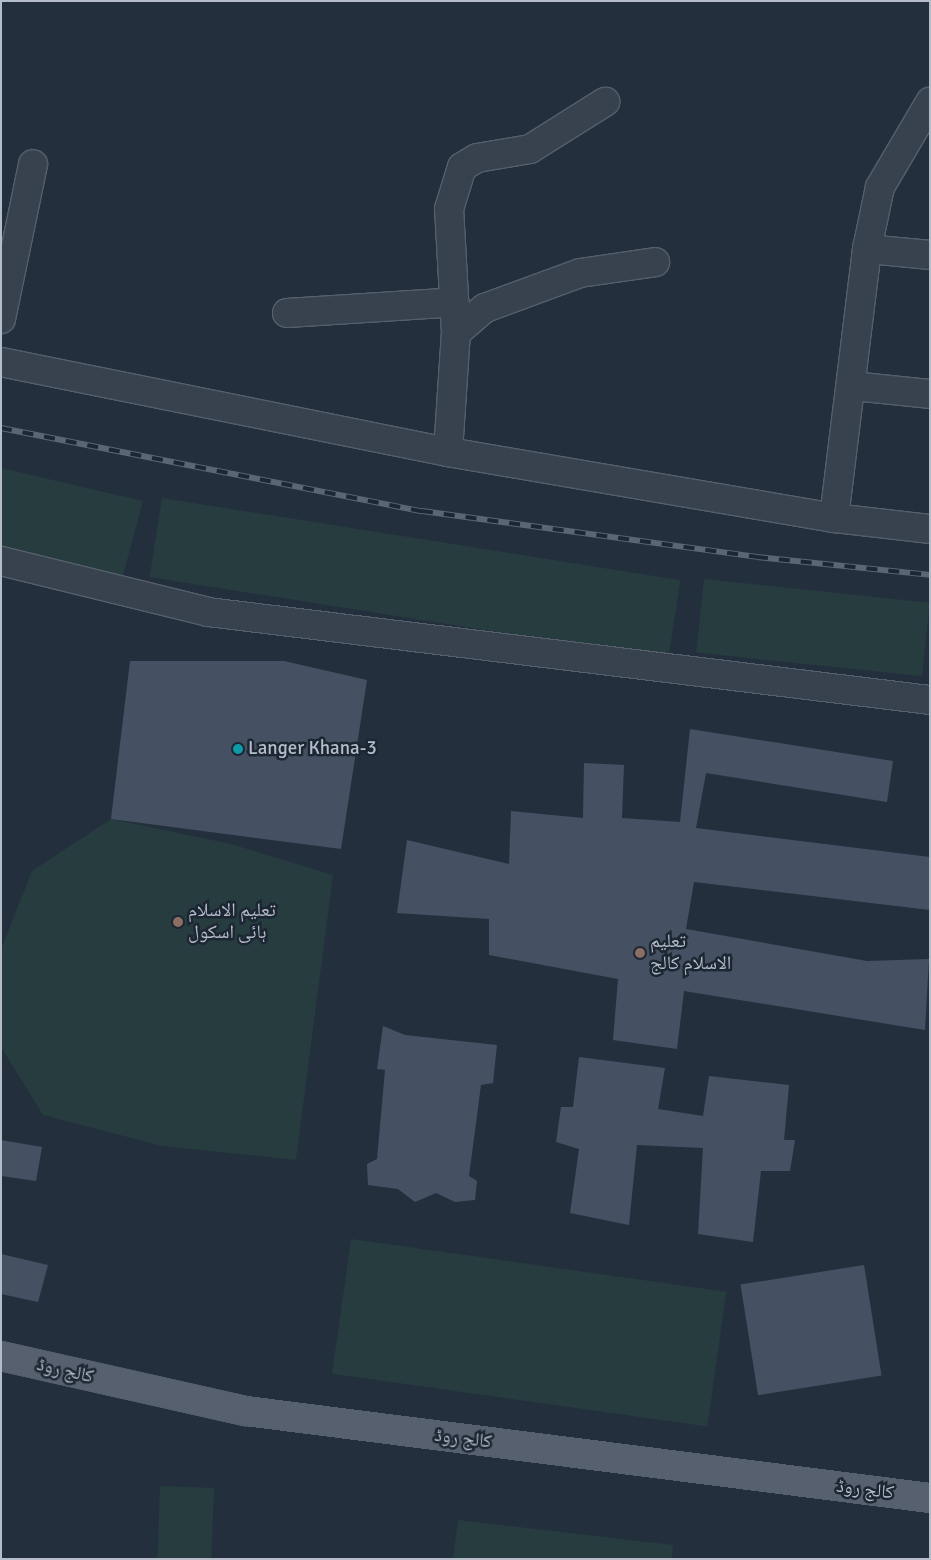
<!DOCTYPE html>
<meta charset="utf-8">
<style>
body{margin:0}
#map{position:relative;width:931px;height:1560px;overflow:hidden;background:#242f3e;font-family:Signika,"Noto Naskh Arabic",sans-serif}
div>[style]{position:absolute}
.green>*{inset:0;background:#263c3f;transform-origin:0 0}
.building>*{inset:0;background:#455162;transform-origin:0 0}
.roads{filter:drop-shadow(1px 0 #565f6c) drop-shadow(-1px 0 #565f6c) drop-shadow(0 1px #565f6c) drop-shadow(0 -1px #565f6c)}
.minor>*{height:28px;margin:-14px;padding:0 14px;transform-origin:14px;border-radius:14px;background:#38414e}
.major>*{height:28px;margin:-14px;padding:0 14px;transform-origin:14px;border-radius:14px;background:#56606e}
.rail>*{height:5.5px;margin-top:-2.75px;transform-origin:0;background:repeating-linear-gradient(90deg,#1d2633 0 11px,#5a6575 0 22px);box-sizing:border-box;border-block:1px solid #5a6575}
.dots>*{width:14px;height:14px;translate:-50% -50%;box-sizing:border-box;border:2px solid #1d2633;border-radius:50%}
span{translate:-50% -50%;white-space:nowrap;text-align:center;line-height:1.15;-webkit-text-stroke:5px #1d2633;paint-order:stroke}
.poi-label{font-size:19px;color:#b4bcc9}
.left{translate:0 -50%;text-align:left}
.street-label{font-size:19px;color:#b4bcc9}
.frame{position:absolute;inset:0;border:2px solid #b4bcc9;pointer-events:none}
</style>
<div id="map">
<div class="green">
<div style="clip-path:polygon(1px 468px,143px 501px,122px 579px,1px 548px)"></div>
<div style="left:162px;top:498px;width:525px;height:80px;rotate:9deg"></div>
<div style="left:704px;top:579px;width:227px;height:74px;rotate:6deg"></div>
<div style="clip-path:polygon(111px 819px,231px 844px,333px 875px,296px 1160px,162px 1146px,43px 1115px,1px 1047px,1px 949px,32px 871px)"></div>
<div style="left:351px;top:1239px;width:379px;height:136px;rotate:8deg"></div>
<div style="left:160px;top:1486px;width:54px;height:73px;rotate:2deg"></div>
<div style="clip-path:polygon(458px 1520px,673px 1545px,672px 1559px,453px 1559px)"></div>
</div>
<div class="building">
<div style="clip-path:polygon(130px 661px,284px 661px,367px 680px,341px 849px,111px 819px)"></div>
<div style="clip-path:polygon(690px 729px,893px 761px,887px 802px,706px 773px,696px 828px,930px 857px,930px 910px,694px 882px,686px 929px,867px 961px,929px 959px,925px 1030px,684px 991px,677px 1049px,613px 1040px,618px 979px,489px 955px,489px 919px,397px 913px,407px 840px,509px 864px,511px 811px,583px 818px,584px 763px,624px 765px,622px 818px,680px 822px)"></div>
<div style="clip-path:polygon(383px 1026px,405px 1035px,497px 1045px,493px 1083px,481px 1085px,469px 1176px,477px 1181px,475px 1200px,455px 1202px,436px 1193px,415px 1202px,398px 1189px,368px 1185px,367px 1164px,377px 1159px,385px 1070px,377px 1069px)"></div>
<div style="clip-path:polygon(579px 1057px,665px 1068px,658px 1109px,703px 1116px,709px 1076px,789px 1085px,784px 1140px,795px 1140px,790px 1171px,761px 1171px,753px 1242px,698px 1234px,703px 1148px,637px 1145px,629px 1225px,570px 1213px,579px 1149px,556px 1142px,561px 1107px,573px 1107px)"></div>
<div style="clip-path:polygon(1px 1140px,42px 1147px,36px 1181px,1px 1176px)"></div>
<div style="clip-path:polygon(1px 1254px,48px 1265px,38px 1302px,1px 1294px)"></div>
<div style="left:864px;top:1265px;width:112px;height:125px;rotate:81deg"></div>
</div>
<div class="roads">
<div class="minor">
<div style="left:867px;top:249px;width:63px;rotate:5.4deg"></div>
<div style="left:287px;top:313px;width:168px;rotate:-3.7deg"></div>
<div style="left:1px;top:319px;width:158px;rotate:-78.3deg"></div>
<div style="left:456px;top:333px;width:38px;rotate:-41deg"></div>
<div style="left:485px;top:308px;width:101px;rotate:-20.2deg"></div>
<div style="left:580px;top:273px;width:76px;rotate:-8.3deg"></div>
<div style="left:1px;top:362px;width:456px;rotate:11.4deg"></div>
<div style="left:448px;top:452px;width:392px;rotate:9.7deg"></div>
<div style="left:834px;top:518px;width:271px;rotate:-83deg"></div>
<div style="left:867px;top:249px;width:63px;rotate:-78.2deg"></div>
<div style="left:880px;top:187px;width:99px;rotate:-59.5deg"></div>
<div style="left:853px;top:386px;width:77px;rotate:5.9deg"></div>
<div style="left:448px;top:452px;width:119px;rotate:-86.2deg"></div>
<div style="left:456px;top:333px;width:124px;rotate:-93.2deg"></div>
<div style="left:449px;top:209px;width:44px;rotate:-72.8deg"></div>
<div style="left:462px;top:167px;width:17px;rotate:-31deg"></div>
<div style="left:477px;top:158px;width:54px;rotate:-9.6deg"></div>
<div style="left:530px;top:149px;width:89px;rotate:-32.1deg"></div>
<div style="left:834px;top:518px;width:97px;rotate:6.5deg"></div>
<div style="left:1px;top:561px;width:213px;rotate:13.8deg"></div>
<div style="left:208px;top:612px;width:727px;rotate:6.95deg"></div>
</div>
<div class="major">
<div style="left:1px;top:1356px;width:251px;rotate:12.7deg"></div>
<div style="left:246px;top:1411px;width:690px;rotate:7.25deg"></div>
</div>
</div>
<div class="rail">
<div style="left:1px;top:428px;width:429px;rotate:11.2deg"></div>
<div style="left:422px;top:511px;width:338px;rotate:7.8deg"></div>
<div style="left:757px;top:557px;width:174px;rotate:5.9deg"></div>
</div>
<div class="dots">
<div style="left:238px;top:749px;background:#0f9aa8"></div>
<div style="left:178px;top:922px;background:#8d6e63"></div>
<div style="left:640px;top:953px;background:#8d6e63"></div>
</div>
<div class="poi-label">
<span class="left" style="left:248px;top:749px">Langer Khana-3</span>
<span class="left" style="left:188px;top:922px">تعلیم الاسلام<br>ہائی اسکول</span>
<span class="left" style="left:650px;top:953px">تعلیم<br>الاسلام کالج</span>
</div>
<div class="street-label">
<span style="left:65px;top:1371px;rotate:13deg">کالج روڈ</span>
<span style="left:463px;top:1439px;rotate:7deg">کالج روڈ</span>
<span style="left:865px;top:1490px;rotate:7deg">کالج روڈ</span>
</div>
<div class="frame"></div>
</div>
